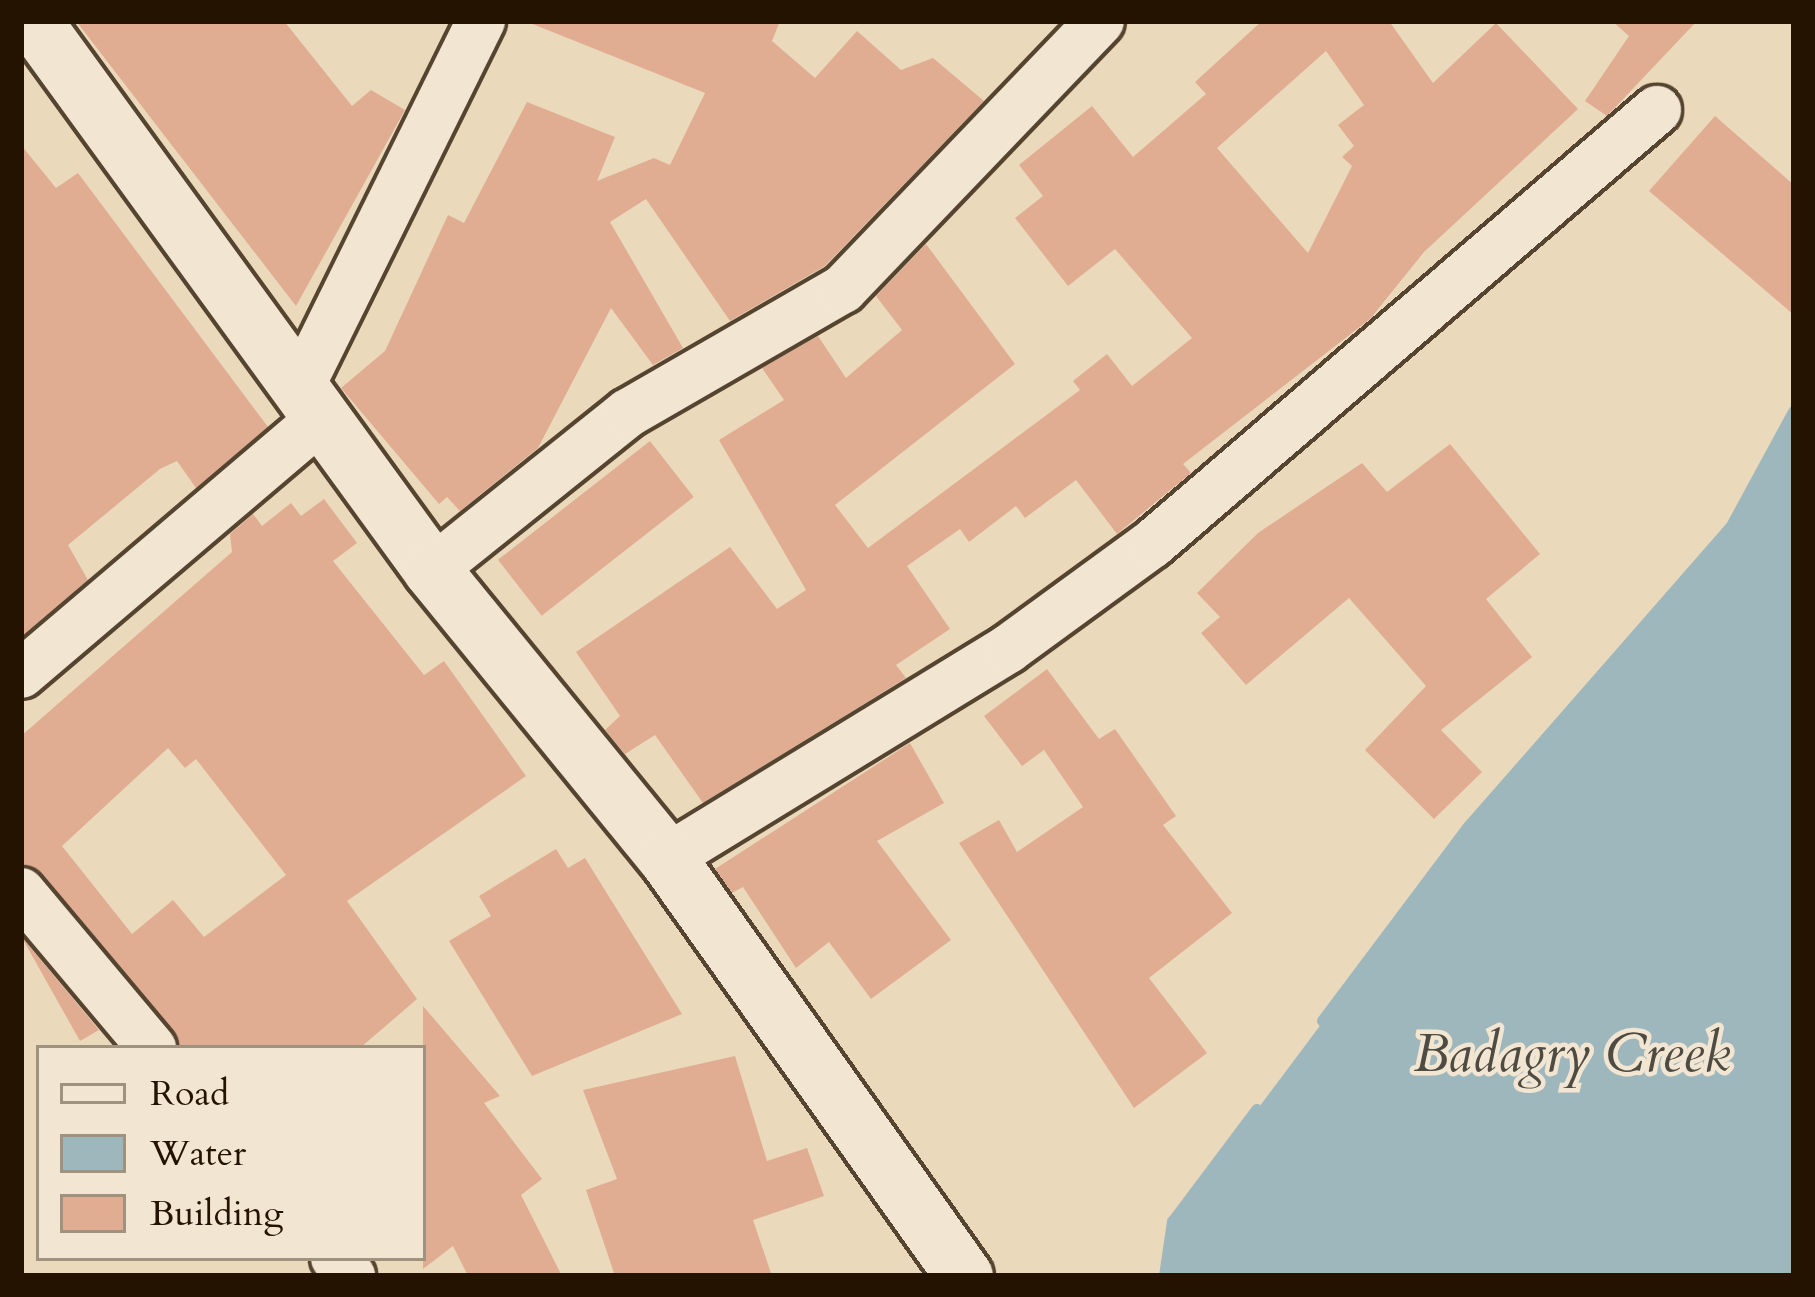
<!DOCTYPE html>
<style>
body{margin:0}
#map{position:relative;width:1815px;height:1297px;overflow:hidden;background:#ebd9bb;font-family:Cardo,serif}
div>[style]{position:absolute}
.water>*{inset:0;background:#9eb7bc}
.stream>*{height:12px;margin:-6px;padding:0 6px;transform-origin:6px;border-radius:6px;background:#9eb7bc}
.building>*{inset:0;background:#e0ad92;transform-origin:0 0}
.roads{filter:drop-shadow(3px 0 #55442f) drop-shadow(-3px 0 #55442f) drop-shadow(0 3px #55442f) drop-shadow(0 -3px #55442f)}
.minor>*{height:48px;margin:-24px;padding:0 24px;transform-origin:24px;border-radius:24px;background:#f2e6d3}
.tertiary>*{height:57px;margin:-28.5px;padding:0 28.5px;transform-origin:28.5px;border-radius:28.5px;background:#f2e6d3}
span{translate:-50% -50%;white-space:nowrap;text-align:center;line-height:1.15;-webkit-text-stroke:9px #f2e6d3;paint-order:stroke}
.water-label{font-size:54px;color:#4e4c42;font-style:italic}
.frame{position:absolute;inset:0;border:24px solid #231300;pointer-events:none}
.legend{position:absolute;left:36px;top:1045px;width:390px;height:216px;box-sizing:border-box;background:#f2e6d3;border:3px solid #9f927f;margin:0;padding:15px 21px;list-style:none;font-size:36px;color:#231300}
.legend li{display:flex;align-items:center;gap:24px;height:60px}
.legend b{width:60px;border:3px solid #9f927f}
</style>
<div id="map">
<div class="water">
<div style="clip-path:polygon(1794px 412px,1794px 1276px,1165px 1276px,1173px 1222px,1468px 828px,1731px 528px)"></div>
</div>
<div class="stream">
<div style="left:1323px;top:1021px;width:241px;rotate:-53.1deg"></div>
<div style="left:1468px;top:828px;width:399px;rotate:-48.8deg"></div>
<div style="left:1731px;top:528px;width:132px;rotate:-61.5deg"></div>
<div style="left:1165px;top:1276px;width:55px;rotate:-81.6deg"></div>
<div style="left:1173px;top:1222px;width:140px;rotate:-53.1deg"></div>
</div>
<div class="building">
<div style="clip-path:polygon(76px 21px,284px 21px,352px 106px,371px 90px,405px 110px,296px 306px)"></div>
<div style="clip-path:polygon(525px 21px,780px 21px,772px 41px,815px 78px,857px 31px,901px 70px,933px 58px,984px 101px,825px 266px,730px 321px,646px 199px,610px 222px,683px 348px,653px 365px,611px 308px,538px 448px,460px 511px,447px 497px,439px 504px,341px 388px,385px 351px,448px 215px,464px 223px,527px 102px,615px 137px,597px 181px,654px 158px,670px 165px,705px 93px)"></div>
<div style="clip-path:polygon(evenodd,1262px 21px,1389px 21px,1433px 83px,1496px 23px,1578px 109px,1424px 252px,1370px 319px,1183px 464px,1191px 473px,1117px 534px,1076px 480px,1025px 518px,1016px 506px,969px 542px,960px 529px,907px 566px,950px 629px,896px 665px,906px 678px,703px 803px,655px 735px,625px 754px,605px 730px,620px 716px,576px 652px,730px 547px,777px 609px,806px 590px,719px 440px,784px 400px,762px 368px,818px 336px,846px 378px,902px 330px,876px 296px,926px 244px,1015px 364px,835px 505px,868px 548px,1080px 390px,1073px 381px,1107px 354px,1132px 386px,1192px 338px,1115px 249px,1068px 286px,1015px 218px,1043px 196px,1019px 165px,1092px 106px,1133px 157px,1206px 94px,1195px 82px,1262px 21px,1326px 51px,1364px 105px,1338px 125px,1354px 146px,1342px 157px,1352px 166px,1308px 253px,1217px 148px,1326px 51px)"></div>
<div style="clip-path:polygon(1612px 21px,1697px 21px,1607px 116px,1585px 101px,1629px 36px)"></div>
<div style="clip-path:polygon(1715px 116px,1794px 185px,1794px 315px,1649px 191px)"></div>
<div style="clip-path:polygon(21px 145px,56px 188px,78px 173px,268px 427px,196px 488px,177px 461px,160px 469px,68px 545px,88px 580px,21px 637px)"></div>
<div style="left:650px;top:441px;width:71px;height:193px;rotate:52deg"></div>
<div style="clip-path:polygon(1450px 444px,1540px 554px,1486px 599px,1532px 657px,1441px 730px,1482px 772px,1434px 819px,1365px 750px,1426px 686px,1349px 598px,1246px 685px,1201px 633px,1220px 617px,1197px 593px,1258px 533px,1362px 463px,1387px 492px)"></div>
<div style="clip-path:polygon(evenodd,324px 499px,357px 543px,333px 561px,424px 675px,444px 661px,526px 776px,347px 901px,417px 999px,360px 1048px,180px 1048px,43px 874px,21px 864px,21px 736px,232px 552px,230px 534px,253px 514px,262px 526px,291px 503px,301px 516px,324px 499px,168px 748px,185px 768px,196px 759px,286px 875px,204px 937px,173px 900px,132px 934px,62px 846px,168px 748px)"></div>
<div style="clip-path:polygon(1047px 669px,1099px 739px,1115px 729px,1176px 816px,1163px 825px,1232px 913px,1149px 978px,1207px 1053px,1134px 1108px,959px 843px,999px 820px,1017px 852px,1083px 807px,1044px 750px,1022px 766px,984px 716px)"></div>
<div style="clip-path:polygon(910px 743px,944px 803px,877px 841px,951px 940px,871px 999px,829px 942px,796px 968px,743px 887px,732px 893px,715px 869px)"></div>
<div style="clip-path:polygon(556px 849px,568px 868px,585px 858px,682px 1014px,532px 1076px,449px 941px,491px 916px,479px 896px)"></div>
<div style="clip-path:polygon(21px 936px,99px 1030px,80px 1041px)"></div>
<div style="clip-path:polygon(423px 1006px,500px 1096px,484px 1103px,542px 1179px,521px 1195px,562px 1276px,468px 1276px,453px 1246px,423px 1269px)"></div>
<div style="clip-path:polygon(735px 1056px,767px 1161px,807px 1148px,824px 1196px,753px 1220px,772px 1276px,615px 1276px,586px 1190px,617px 1179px,583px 1090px)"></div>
</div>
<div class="roads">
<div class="minor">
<div style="left:299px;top:389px;width:411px;rotate:-63.7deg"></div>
<div style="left:432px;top:570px;width:251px;rotate:-38.7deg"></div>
<div style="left:628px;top:413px;width:248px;rotate:-30deg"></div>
<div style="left:843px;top:289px;width:371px;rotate:-46.2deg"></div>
<div style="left:21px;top:674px;width:394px;rotate:-40.4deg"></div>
<div style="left:667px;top:858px;width:400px;rotate:-31.5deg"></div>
<div style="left:1008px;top:649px;width:178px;rotate:-36.1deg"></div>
<div style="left:1152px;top:544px;width:666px;rotate:-40.68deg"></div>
<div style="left:21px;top:892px;width:204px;rotate:50deg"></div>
<div style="left:335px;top:1258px;width:24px;rotate:48deg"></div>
</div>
<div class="tertiary">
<div style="left:33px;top:21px;width:679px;rotate:53.99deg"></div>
<div style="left:432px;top:570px;width:372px;rotate:50.8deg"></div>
<div style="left:667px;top:858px;width:513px;rotate:54.61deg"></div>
</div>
</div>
<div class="water-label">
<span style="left:1572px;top:1055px">Badagry Creek</span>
</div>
<div class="frame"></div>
<ul class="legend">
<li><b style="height:15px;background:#f2e6d3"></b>Road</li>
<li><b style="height:33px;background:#9eb7bc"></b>Water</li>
<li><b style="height:33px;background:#e0ad92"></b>Building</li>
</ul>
</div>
